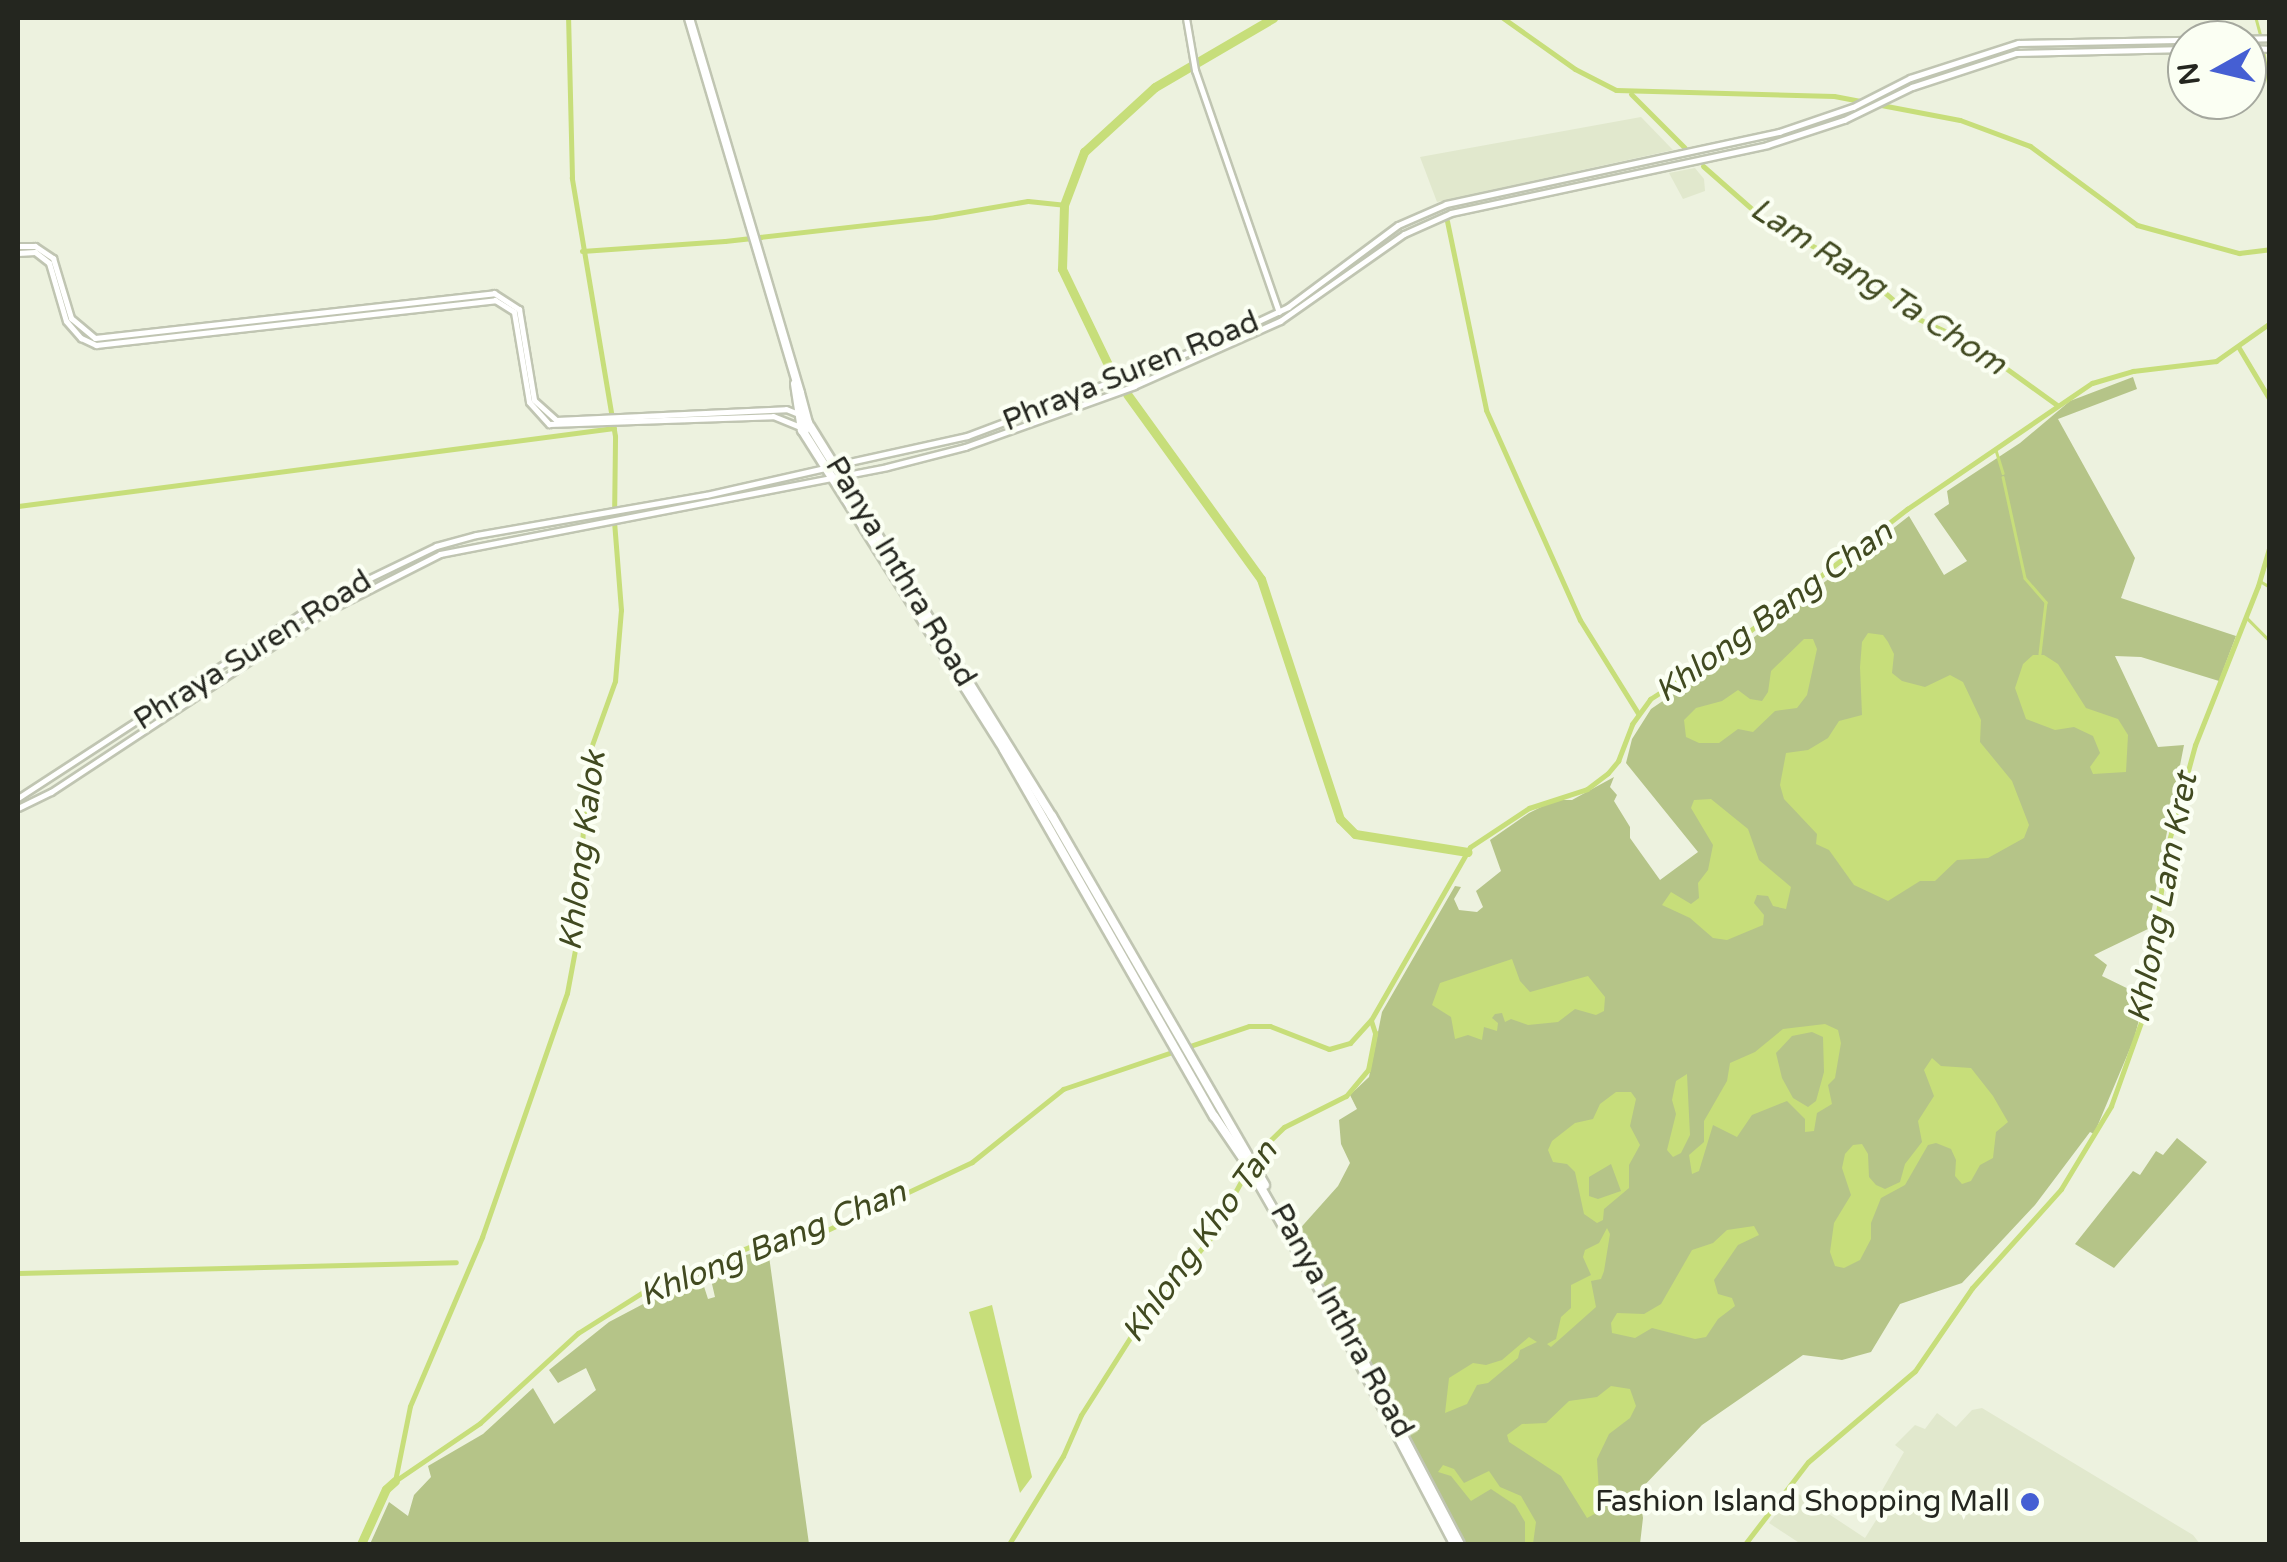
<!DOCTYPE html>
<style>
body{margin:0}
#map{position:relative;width:2287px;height:1562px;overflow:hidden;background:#edf2df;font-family:"Varela Round",sans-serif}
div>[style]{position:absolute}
.built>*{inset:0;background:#e1e8cd}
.green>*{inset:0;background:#b5c488}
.water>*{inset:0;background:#c7de7a}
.stream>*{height:2.5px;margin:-1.25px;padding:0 1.25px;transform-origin:1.25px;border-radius:1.25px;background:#c7de7a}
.canal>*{height:5px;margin:-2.5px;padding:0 2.5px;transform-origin:2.5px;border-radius:2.5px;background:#c7de7a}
.river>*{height:9px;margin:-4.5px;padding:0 4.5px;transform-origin:4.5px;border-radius:4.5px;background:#c7de7a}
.roads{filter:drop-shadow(2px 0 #c0c5b2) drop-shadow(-2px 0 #c0c5b2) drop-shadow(0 2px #c0c5b2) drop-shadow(0 -2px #c0c5b2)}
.minor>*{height:5px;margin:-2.5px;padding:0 2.5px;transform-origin:2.5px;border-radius:2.5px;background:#fff}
.major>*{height:8px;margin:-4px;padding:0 4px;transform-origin:4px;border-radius:4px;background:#fff}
.dots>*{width:28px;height:28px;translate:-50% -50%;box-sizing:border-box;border:5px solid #fbfff3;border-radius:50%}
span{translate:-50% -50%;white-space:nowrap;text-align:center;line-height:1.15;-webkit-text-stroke:9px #fbfff3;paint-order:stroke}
.street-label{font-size:30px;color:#24261f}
.poi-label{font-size:30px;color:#24261f}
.right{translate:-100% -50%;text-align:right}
.water-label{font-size:32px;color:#414a20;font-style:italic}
.frame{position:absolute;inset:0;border:20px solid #24261f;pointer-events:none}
.north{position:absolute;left:2167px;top:20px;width:100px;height:100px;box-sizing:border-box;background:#fbfff3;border:2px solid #a5a89e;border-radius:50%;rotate:262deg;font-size:28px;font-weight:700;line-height:40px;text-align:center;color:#24261f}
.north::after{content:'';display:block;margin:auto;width:35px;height:45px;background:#455fd3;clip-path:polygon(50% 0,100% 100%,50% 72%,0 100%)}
</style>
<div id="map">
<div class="built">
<div style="clip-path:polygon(1641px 117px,1673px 150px,1437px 202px,1420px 157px)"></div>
<div style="clip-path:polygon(1695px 168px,1704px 179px,1705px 191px,1683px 199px,1669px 173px)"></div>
<div style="clip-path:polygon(1982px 1408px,2193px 1535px,2200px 1544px,1801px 1544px,1769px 1523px,1794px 1491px,1865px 1538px,1888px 1501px,1880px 1494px,1904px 1452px,1895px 1445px,1915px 1425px,1925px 1429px,1937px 1413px,1956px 1427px,1972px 1410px)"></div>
</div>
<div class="green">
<div style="clip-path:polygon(2133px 377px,2137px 389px,2058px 419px,2135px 558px,2121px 598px,2236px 636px,2219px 681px,2141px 657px,2115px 656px,2158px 747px,2184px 745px,2148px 929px,2094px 955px,2107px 965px,2102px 976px,2145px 997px,2134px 1039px,2094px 1134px,2090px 1132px,2035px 1205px,1962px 1283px,1900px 1304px,1871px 1352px,1842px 1360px,1803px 1355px,1702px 1425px,1639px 1491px,1643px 1518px,1640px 1544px,1463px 1544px,1296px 1233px,1338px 1186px,1350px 1163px,1341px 1144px,1339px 1120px,1357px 1109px,1350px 1095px,1369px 1077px,1382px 1012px,1455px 886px,1461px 887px,1454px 899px,1459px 910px,1477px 912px,1483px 907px,1476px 891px,1501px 871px,1490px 840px,1529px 813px,1555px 800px,1572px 800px,1614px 777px,1610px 787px,1617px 795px,1614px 801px,1630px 827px,1630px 838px,1660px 880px,1698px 852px,1626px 763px,1632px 739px,1651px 709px,1739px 649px,1909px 516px,1944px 575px,1967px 561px,1934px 514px,1949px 504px,1947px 491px,2020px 443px,2070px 401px)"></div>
<div style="clip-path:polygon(2177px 1138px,2207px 1162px,2114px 1268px,2075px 1244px,2133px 1171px,2140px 1175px,2156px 1151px,2163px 1155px)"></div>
<div style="clip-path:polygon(768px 1249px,809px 1544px,370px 1544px,389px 1502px,408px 1516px,414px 1495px,431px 1477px,428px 1466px,483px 1434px,533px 1388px,554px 1424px,596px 1390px,586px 1368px,558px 1383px,549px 1370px,609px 1322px,700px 1274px,708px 1299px,715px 1297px,709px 1271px,725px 1261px)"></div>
</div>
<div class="water">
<div style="clip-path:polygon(1868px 633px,1883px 635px,1888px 642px,1894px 654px,1892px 673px,1902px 681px,1925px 687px,1950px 675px,1963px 682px,1981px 720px,1980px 742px,2012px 781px,2029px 825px,2024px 838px,1988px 858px,1957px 860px,1935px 881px,1920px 881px,1888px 901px,1854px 885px,1829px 850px,1816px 844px,1817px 834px,1784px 799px,1780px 785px,1786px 753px,1808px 750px,1828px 738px,1839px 721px,1862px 715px,1860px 667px,1862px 642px)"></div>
<div style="clip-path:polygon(1804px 639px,1813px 639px,1817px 649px,1807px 695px,1797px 708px,1775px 711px,1753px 732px,1738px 729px,1719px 743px,1699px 743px,1686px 737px,1684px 720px,1696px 708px,1722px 701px,1738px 690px,1750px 699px,1762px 701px,1768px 692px,1771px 671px)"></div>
<div style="clip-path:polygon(2033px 655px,2044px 655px,2058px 664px,2086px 708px,2118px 719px,2128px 735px,2126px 772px,2093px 774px,2090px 767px,2100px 753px,2093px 736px,2074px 727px,2055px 730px,2026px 719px,2015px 688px,2023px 664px)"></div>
<div style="clip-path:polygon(1711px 799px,1748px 829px,1759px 860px,1791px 887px,1786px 909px,1773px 906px,1768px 896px,1757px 895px,1754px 903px,1764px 915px,1763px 925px,1727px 940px,1713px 938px,1690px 918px,1662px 905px,1671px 892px,1691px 904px,1699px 898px,1698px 883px,1708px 870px,1713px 845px,1691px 808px,1694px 800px)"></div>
<div style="clip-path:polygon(1512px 959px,1520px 981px,1530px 992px,1588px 976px,1605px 997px,1604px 1011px,1596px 1015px,1575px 1009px,1558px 1022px,1528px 1025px,1511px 1019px,1505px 1022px,1502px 1013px,1495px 1014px,1492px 1018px,1498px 1023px,1497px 1031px,1484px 1027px,1482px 1040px,1468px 1035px,1455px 1039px,1451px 1017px,1432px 1005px,1440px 983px)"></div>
<div style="clip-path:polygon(evenodd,1825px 1024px,1838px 1030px,1841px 1043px,1835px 1078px,1828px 1085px,1832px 1104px,1817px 1113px,1814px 1131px,1805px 1132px,1805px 1119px,1787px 1101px,1752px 1115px,1737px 1137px,1713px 1125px,1699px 1171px,1692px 1174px,1689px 1155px,1704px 1142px,1704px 1121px,1727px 1081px,1730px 1063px,1755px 1052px,1783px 1029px,1825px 1024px,1812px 1032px,1823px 1037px,1824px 1072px,1816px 1101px,1808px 1107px,1793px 1098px,1782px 1078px,1776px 1053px,1792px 1036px,1812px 1032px)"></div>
<div style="clip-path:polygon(1932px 1058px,1941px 1066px,1971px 1068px,1993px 1096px,2008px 1122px,1996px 1132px,1993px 1158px,1980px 1165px,1971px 1181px,1962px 1184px,1955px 1176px,1956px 1160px,1951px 1149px,1936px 1143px,1928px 1145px,1905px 1185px,1881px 1198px,1871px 1223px,1871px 1239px,1860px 1260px,1844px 1268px,1835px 1266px,1830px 1252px,1834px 1223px,1851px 1195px,1842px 1168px,1845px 1154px,1853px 1145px,1862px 1144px,1868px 1154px,1869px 1177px,1876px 1185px,1885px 1189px,1900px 1182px,1905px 1164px,1922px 1142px,1918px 1121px,1934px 1096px,1924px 1070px)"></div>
<div style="clip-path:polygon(1687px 1074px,1690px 1135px,1681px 1153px,1673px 1157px,1667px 1150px,1676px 1114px,1672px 1100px,1676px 1081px)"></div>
<div style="clip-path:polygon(evenodd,1616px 1092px,1631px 1092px,1636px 1099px,1630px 1126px,1640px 1145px,1629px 1165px,1629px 1188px,1604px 1209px,1603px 1220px,1597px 1223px,1584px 1214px,1575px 1172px,1567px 1164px,1553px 1162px,1548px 1150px,1552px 1141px,1575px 1123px,1593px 1119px,1600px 1104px,1616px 1092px,1611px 1164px,1621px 1191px,1598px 1199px,1589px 1196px,1589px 1177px,1611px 1164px)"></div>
<div style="clip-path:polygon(1754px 1226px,1759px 1235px,1738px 1245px,1714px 1280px,1718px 1294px,1732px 1298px,1735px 1306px,1718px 1319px,1706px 1337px,1695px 1339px,1652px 1328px,1635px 1338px,1612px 1333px,1611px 1323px,1617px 1313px,1644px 1314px,1661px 1304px,1692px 1250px,1713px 1243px,1727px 1230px)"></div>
<div style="clip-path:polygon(1607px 1228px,1610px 1234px,1604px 1271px,1601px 1279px,1591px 1281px,1596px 1307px,1551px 1347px,1547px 1344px,1556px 1339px,1561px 1317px,1571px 1308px,1571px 1285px,1591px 1275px,1583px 1257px,1585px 1250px,1599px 1243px)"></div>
<div style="clip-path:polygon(992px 1305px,1032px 1477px,1020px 1493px,969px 1312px)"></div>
<div style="clip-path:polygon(1529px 1337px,1537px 1342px,1520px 1350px,1518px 1358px,1488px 1383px,1477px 1385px,1467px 1404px,1445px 1413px,1449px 1378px,1473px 1363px,1486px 1365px,1502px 1360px)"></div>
<div style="clip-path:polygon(1611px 1386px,1630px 1389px,1636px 1406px,1630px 1418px,1609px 1434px,1597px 1459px,1600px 1511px,1587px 1518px,1561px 1476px,1509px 1442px,1507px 1435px,1522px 1424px,1546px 1423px,1569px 1401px,1597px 1397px)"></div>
<div style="clip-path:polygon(1443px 1465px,1454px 1469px,1464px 1483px,1489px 1471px,1500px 1487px,1521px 1496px,1536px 1522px,1533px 1544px,1525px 1544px,1525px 1522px,1515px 1505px,1491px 1489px,1471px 1501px,1451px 1476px,1438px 1472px)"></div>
</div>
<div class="stream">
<div style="left:2256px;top:18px;width:16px;rotate:75deg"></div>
<div style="left:2264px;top:53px;width:40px;rotate:81.5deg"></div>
<div style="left:1996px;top:450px;width:24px;rotate:73deg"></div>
<div style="left:2003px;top:477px;width:103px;rotate:77.7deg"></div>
<div style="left:2025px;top:578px;width:32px;rotate:49deg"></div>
<div style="left:2046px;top:602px;width:52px;rotate:96.6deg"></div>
<div style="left:2260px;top:581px;width:12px;rotate:31deg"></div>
<div style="left:2246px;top:617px;width:34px;rotate:45deg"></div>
</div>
<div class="canal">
<div style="left:1503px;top:18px;width:88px;rotate:35.3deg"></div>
<div style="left:1575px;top:69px;width:46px;rotate:27.1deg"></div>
<div style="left:1616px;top:90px;width:218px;rotate:1.6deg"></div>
<div style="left:1834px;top:96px;width:128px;rotate:10.8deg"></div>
<div style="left:1960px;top:120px;width:75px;rotate:20.4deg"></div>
<div style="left:2030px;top:146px;width:133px;rotate:36.4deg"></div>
<div style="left:2137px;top:225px;width:106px;rotate:15.4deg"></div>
<div style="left:2239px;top:253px;width:31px;rotate:-7deg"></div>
<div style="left:1631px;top:94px;width:76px;rotate:45deg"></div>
<div style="left:1703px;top:166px;width:88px;rotate:41.3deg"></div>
<div style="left:1769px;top:224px;width:97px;rotate:26.8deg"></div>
<div style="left:1856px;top:268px;width:74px;rotate:40.6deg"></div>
<div style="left:1912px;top:316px;width:65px;rotate:24.6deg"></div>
<div style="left:1971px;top:343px;width:106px;rotate:35.8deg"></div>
<div style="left:1447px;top:221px;width:193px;rotate:78.3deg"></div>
<div style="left:1486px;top:410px;width:230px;rotate:65.9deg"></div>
<div style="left:1580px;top:620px;width:110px;rotate:58.1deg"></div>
<div style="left:582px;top:251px;width:143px;rotate:-4deg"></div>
<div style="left:725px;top:241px;width:211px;rotate:-6.5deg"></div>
<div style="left:935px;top:217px;width:94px;rotate:-9.8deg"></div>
<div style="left:1028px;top:201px;width:36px;rotate:6deg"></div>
<div style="left:2239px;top:348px;width:61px;rotate:59.2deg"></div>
<div style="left:18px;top:506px;width:601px;rotate:-7.46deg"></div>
<div style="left:18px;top:1273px;width:438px;rotate:-1.4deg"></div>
<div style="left:395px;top:1481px;width:103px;rotate:-34.3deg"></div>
<div style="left:480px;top:1423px;width:133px;rotate:-42.6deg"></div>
<div style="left:578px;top:1333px;width:86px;rotate:-32.2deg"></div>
<div style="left:651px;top:1287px;width:133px;rotate:-22.1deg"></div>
<div style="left:774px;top:1237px;width:51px;rotate:-6.7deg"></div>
<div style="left:825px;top:1231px;width:162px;rotate:-25.1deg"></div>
<div style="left:972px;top:1162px;width:117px;rotate:-38.7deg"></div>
<div style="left:1063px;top:1089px;width:196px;rotate:-18.7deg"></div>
<div style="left:1249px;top:1026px;width:21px"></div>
<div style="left:1270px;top:1026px;width:63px;rotate:21.3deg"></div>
<div style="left:1329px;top:1049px;width:22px;rotate:-16deg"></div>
<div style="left:1350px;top:1043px;width:31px;rotate:-48deg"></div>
<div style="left:1371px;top:1020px;width:199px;rotate:-60.2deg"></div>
<div style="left:1470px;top:847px;width:71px;rotate:-33.5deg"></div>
<div style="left:1529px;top:808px;width:61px;rotate:-18.1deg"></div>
<div style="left:1587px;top:789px;width:26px;rotate:-37deg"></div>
<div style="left:1608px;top:773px;width:16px;rotate:-50deg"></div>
<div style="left:1618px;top:761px;width:40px;rotate:-69deg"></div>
<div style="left:1632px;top:724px;width:31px;rotate:-54deg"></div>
<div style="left:1650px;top:699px;width:83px;rotate:-32.7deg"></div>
<div style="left:1720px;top:654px;width:237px;rotate:-37.8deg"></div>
<div style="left:1907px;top:509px;width:224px;rotate:-34.3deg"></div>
<div style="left:2092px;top:383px;width:43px;rotate:-16.3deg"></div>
<div style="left:2133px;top:371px;width:84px;rotate:-6.9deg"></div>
<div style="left:2216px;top:361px;width:66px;rotate:-35.1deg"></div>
<div style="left:395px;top:1481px;width:76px;rotate:-78.7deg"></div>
<div style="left:410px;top:1406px;width:184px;rotate:-66.9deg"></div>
<div style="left:482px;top:1237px;width:258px;rotate:-70.8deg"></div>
<div style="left:567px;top:993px;width:44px;rotate:-79.5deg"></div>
<div style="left:575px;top:950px;width:194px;rotate:-86.2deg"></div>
<div style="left:588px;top:756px;width:80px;rotate:-70.2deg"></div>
<div style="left:615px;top:681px;width:71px;rotate:-85.2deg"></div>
<div style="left:621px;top:610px;width:88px;rotate:-94.5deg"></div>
<div style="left:614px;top:522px;width:86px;rotate:-89.3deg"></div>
<div style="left:615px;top:436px;width:262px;rotate:-99.5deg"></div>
<div style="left:572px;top:178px;width:160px;rotate:-91.4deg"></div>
<div style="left:1009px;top:1544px;width:103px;rotate:-58.5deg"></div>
<div style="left:1063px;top:1456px;width:45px;rotate:-66.3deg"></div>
<div style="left:1081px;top:1415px;width:120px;rotate:-57.6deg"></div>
<div style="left:1145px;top:1314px;width:98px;rotate:-49.1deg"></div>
<div style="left:1209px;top:1240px;width:98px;rotate:-61.3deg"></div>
<div style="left:1256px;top:1154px;width:39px;rotate:-44deg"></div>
<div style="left:1284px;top:1127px;width:69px;rotate:-26.6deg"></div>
<div style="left:1346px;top:1096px;width:34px;rotate:-50deg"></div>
<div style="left:1368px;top:1070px;width:38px;rotate:-79deg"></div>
<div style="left:1375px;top:1033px;width:13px;rotate:-108deg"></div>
<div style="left:1745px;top:1544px;width:103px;rotate:-52.5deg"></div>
<div style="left:1808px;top:1462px;width:140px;rotate:-40.4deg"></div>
<div style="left:1915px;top:1371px;width:101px;rotate:-55.5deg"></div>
<div style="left:1972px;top:1288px;width:133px;rotate:-48deg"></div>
<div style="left:2061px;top:1189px;width:97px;rotate:-58.9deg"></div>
<div style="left:2111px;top:1106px;width:98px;rotate:-70.3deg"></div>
<div style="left:2144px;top:1014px;width:168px;rotate:-82.1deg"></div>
<div style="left:2167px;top:848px;width:107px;rotate:-74.8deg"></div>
<div style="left:2195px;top:745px;width:171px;rotate:-68.4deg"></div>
<div style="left:2258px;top:586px;width:43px;rotate:-73.7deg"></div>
</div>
<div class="river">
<div style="left:1113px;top:375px;width:118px;rotate:-115.7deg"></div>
<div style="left:1062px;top:269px;width:64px;rotate:-88.2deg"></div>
<div style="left:1064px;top:205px;width:57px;rotate:-69.3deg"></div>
<div style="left:1084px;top:152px;width:96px;rotate:-42.5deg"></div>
<div style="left:1155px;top:87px;width:137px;rotate:-30.3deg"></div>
<div style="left:1127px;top:394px;width:228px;rotate:54.1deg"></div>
<div style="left:1261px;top:579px;width:253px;rotate:71.8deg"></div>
<div style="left:1340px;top:819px;width:21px;rotate:45deg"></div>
<div style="left:1355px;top:834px;width:114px;rotate:9.1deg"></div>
<div style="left:361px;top:1544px;width:60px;rotate:-65.6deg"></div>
<div style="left:386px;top:1489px;width:12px;rotate:-42deg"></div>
</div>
<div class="roads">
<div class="minor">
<div style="left:1186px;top:18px;width:53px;rotate:80.2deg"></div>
<div style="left:1195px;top:70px;width:256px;rotate:70.9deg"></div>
<div style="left:2247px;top:48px;width:23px;rotate:2deg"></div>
<div style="left:18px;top:246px;width:17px"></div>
<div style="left:35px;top:246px;width:22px;rotate:34deg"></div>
<div style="left:53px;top:258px;width:63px;rotate:73.3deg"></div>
<div style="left:71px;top:318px;width:31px;rotate:40deg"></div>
<div style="left:95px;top:338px;width:402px;rotate:-6.4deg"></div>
<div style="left:494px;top:293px;width:30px;rotate:33deg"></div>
<div style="left:519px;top:309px;width:92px;rotate:80.6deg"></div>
<div style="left:534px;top:400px;width:30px;rotate:42deg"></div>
<div style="left:556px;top:420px;width:230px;rotate:-2.7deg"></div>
<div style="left:786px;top:409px;width:16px;rotate:22deg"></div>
<div style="left:18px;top:253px;width:17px;rotate:-3deg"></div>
<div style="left:35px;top:252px;width:18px;rotate:38deg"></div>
<div style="left:49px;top:263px;width:60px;rotate:73.7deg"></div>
<div style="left:66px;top:321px;width:23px;rotate:49deg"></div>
<div style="left:81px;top:338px;width:17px;rotate:25deg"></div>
<div style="left:96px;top:345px;width:402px;rotate:-6.4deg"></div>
<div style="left:495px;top:300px;width:22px;rotate:32deg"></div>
<div style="left:514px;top:312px;width:91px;rotate:80.5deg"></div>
<div style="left:529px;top:402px;width:30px;rotate:48deg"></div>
<div style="left:549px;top:424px;width:224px;rotate:-2deg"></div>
<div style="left:773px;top:416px;width:29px;rotate:22deg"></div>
<div style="left:836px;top:465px;width:134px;rotate:-12.5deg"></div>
<div style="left:967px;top:436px;width:252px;rotate:-20.7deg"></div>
<div style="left:1203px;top:347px;width:94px;rotate:-25.2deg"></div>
<div style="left:1288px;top:307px;width:137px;rotate:-36.7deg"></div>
<div style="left:1398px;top:225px;width:52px;rotate:-23.6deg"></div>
<div style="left:1446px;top:204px;width:341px;rotate:-12.2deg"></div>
<div style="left:1779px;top:132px;width:78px;rotate:-18.7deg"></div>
<div style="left:1853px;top:107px;width:64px;rotate:-27deg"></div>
<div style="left:1910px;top:78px;width:114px;rotate:-18deg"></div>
<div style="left:2018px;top:43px;width:252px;rotate:-1.1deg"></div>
<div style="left:18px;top:798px;width:351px;rotate:-33.1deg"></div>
<div style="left:312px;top:606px;width:138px;rotate:-25.8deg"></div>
<div style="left:436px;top:546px;width:41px;rotate:-15.4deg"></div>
<div style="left:476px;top:535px;width:233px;rotate:-9.9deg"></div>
<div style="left:706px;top:495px;width:122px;rotate:-12.8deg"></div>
<div style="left:18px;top:808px;width:37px;rotate:-26deg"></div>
<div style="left:51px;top:792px;width:320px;rotate:-33.4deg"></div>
<div style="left:318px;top:616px;width:137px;rotate:-26.9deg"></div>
<div style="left:440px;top:554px;width:455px;rotate:-11deg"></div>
<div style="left:887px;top:467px;width:81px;rotate:-14.4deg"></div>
<div style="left:965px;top:447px;width:180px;rotate:-19.8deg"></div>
<div style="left:1134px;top:386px;width:160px;rotate:-24deg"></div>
<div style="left:1280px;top:321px;width:151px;rotate:-35.1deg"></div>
<div style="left:1404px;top:234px;width:51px;rotate:-24.1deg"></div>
<div style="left:1451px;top:213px;width:323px;rotate:-12.1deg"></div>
<div style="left:1767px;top:145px;width:81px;rotate:-18deg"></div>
<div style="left:1844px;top:120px;width:76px;rotate:-25.9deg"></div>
<div style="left:1912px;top:87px;width:109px;rotate:-18.1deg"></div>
<div style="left:2016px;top:53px;width:171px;rotate:-1.3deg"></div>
</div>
<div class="major">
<div style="left:689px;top:18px;width:391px;rotate:73.5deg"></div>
<div style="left:800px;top:393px;width:31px;rotate:75deg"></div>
<div style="left:808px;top:423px;width:8px;rotate:113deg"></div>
<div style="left:795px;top:384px;width:47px;rotate:81.3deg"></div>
<div style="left:802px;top:430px;width:378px;rotate:57.7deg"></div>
<div style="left:1004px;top:750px;width:422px;rotate:60.2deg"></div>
<div style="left:1214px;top:1116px;width:68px;rotate:55.8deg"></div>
<div style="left:1252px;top:1172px;width:165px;rotate:60.2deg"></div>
<div style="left:1334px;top:1315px;width:259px;rotate:62.3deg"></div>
<div style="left:810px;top:426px;width:459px;rotate:58.2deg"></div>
<div style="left:1052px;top:816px;width:426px;rotate:60deg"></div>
<div style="left:1337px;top:1310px;width:264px;rotate:62.3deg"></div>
</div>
</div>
<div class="dots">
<div style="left:2030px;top:1502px;background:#455fd3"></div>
</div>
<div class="street-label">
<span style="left:1131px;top:372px;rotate:-22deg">Phraya Suren Road</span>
<span style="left:900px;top:572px;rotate:59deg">Panya Inthra Road</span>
<span style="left:253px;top:651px;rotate:-32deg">Phraya Suren Road</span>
<span style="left:1341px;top:1321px;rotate:61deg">Panya Inthra Road</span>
</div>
<div class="poi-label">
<span class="right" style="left:2010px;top:1502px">Fashion Island Shopping Mall</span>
</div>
<div class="water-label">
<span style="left:1878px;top:287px;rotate:33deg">Lam Rang Ta Chom</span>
<span style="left:1774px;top:612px;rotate:-36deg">Khlong Bang Chan</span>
<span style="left:583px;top:851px;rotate:-83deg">Khlong Kalok</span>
<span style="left:2163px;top:898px;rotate:-79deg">Khlong Lam Kret</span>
<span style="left:1200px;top:1242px;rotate:-54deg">Khlong Kho Tan</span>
<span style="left:773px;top:1244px;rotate:-22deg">Khlong Bang Chan</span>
</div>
<div class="frame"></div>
<div class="north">N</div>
</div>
